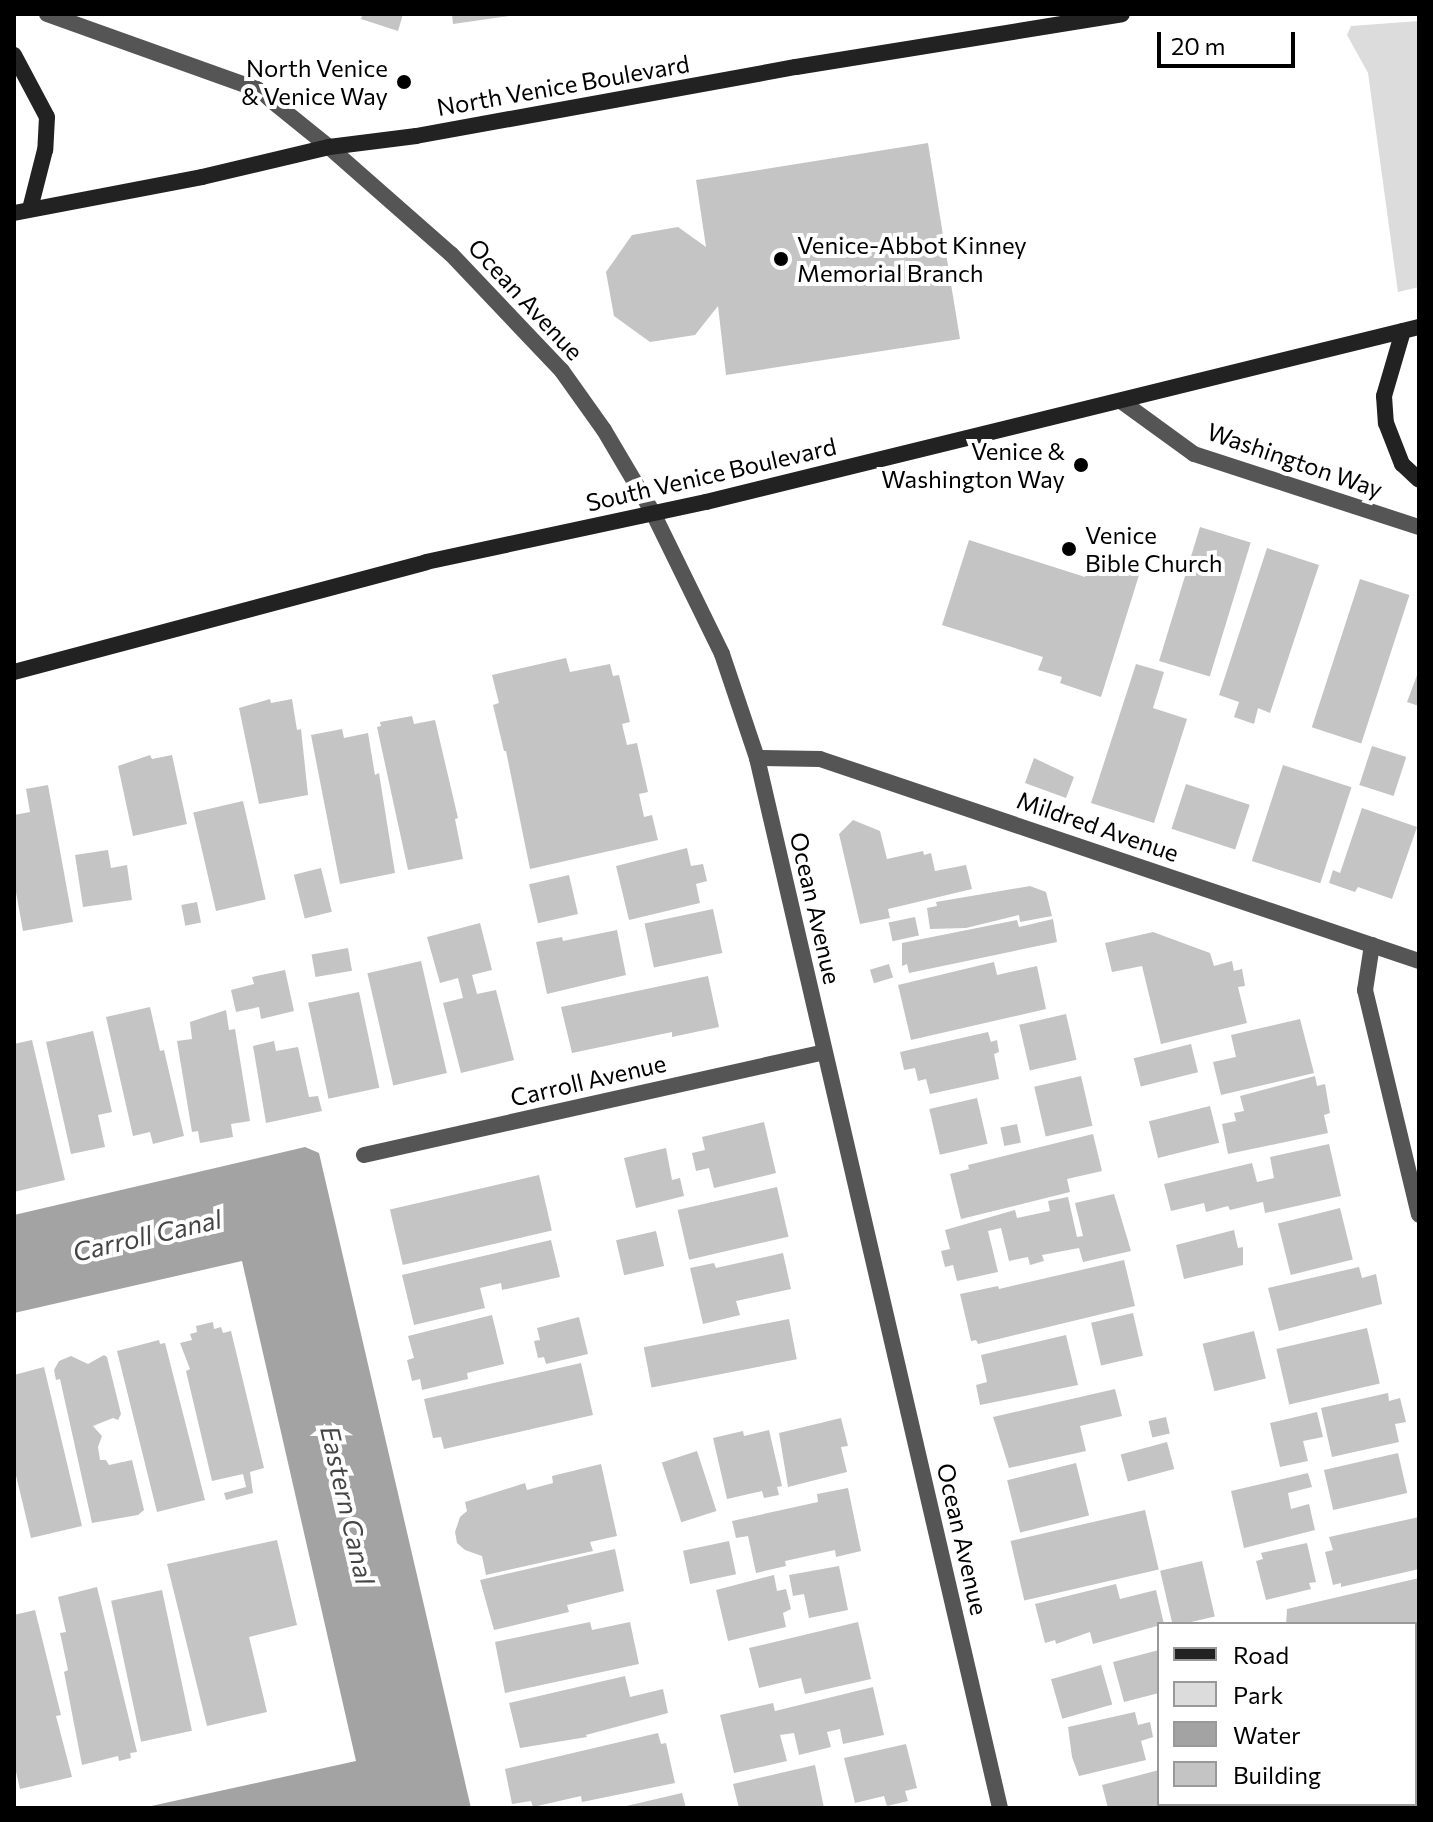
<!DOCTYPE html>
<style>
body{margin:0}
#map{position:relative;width:1433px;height:1822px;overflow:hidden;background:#fff;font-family:Commissioner,sans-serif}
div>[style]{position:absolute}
.green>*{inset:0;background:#dcdcdc}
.water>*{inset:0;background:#a3a3a3}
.building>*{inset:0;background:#c4c4c4;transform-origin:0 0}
.minor>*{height:16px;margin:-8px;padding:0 8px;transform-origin:8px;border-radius:8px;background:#555}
.tertiary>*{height:16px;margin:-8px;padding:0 8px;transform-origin:8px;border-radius:8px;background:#555}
.secondary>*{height:16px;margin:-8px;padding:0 8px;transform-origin:8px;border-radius:8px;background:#222}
.dots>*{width:22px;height:22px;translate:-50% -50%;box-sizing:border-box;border:4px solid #fff;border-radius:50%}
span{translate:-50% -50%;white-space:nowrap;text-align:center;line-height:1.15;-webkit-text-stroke:8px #fff;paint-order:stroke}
.poi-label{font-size:24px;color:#000}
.right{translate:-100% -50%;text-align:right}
.left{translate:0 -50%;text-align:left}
.street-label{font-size:24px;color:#000}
.water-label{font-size:26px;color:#444;font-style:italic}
.frame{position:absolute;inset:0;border:16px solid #000;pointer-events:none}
.legend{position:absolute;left:1157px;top:1622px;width:260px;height:184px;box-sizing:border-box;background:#fff;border:2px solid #999;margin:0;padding:10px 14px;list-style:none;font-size:24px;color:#000}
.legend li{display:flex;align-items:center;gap:16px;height:40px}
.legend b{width:40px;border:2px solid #999}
.scale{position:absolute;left:1157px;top:32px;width:138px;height:36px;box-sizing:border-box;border:4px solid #000;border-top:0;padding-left:10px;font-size:24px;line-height:28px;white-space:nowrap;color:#000;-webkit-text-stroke:6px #fff;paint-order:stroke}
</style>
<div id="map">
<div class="green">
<div style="clip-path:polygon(1419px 21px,1419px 287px,1398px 292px,1368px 73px,1347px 35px,1351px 26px)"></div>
</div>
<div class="water">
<div style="clip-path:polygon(305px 1147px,319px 1153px,471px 1808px,142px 1808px,356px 1761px,242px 1261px,14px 1313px,14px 1215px)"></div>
</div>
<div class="building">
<div style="clip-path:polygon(363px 14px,403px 14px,398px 31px,361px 19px)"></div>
<div style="clip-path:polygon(452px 14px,509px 14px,509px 16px,453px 24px)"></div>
<div style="clip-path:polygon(928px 143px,960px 339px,726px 375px,718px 306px,695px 335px,650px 342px,614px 316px,606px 272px,632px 235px,678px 227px,706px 247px,696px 180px)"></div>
<div style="left:1200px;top:527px;width:53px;height:140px;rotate:17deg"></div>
<div style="clip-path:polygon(969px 540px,1085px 577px,1089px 567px,1097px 570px,1101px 559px,1140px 572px,1101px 697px,1060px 683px,1062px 677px,1038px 670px,1043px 657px,942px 625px)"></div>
<div style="clip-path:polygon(1267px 548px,1319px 565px,1270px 713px,1258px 708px,1254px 724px,1234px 717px,1239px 702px,1219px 695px)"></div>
<div style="left:1360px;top:579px;width:52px;height:156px;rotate:18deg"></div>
<div style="clip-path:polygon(566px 658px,570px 672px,610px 664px,613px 676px,619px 675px,630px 722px,622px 724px,627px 745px,637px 743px,648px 792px,639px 794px,644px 817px,652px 815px,658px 840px,530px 869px,506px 751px,504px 751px,493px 705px,499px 703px,492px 675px)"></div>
<div style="clip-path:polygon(1136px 664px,1164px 672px,1153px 708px,1187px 719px,1154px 823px,1091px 803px)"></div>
<div style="clip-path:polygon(1419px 670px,1419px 706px,1407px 702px)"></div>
<div style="clip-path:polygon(270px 699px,271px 703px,292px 699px,297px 730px,301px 729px,308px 795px,259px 804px,239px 708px)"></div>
<div style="clip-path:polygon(412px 716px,414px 724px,435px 720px,458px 818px,455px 819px,463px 859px,408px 870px,377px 727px,381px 726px,380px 722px)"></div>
<div style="clip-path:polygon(342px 729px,344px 738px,368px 733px,375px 775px,379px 773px,395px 873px,340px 884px,311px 735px)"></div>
<div style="left:1372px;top:746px;width:36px;height:41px;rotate:18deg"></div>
<div style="clip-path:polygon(150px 755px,152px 759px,172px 755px,187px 824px,133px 836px,118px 766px)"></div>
<div style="clip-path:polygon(1034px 758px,1074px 777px,1066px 798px,1025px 783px)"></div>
<div style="left:1283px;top:765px;width:72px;height:101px;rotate:18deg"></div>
<div style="left:1186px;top:784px;width:67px;height:47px;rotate:18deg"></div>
<div style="clip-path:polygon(48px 785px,73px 922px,23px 931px,14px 881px,14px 815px,30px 812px,26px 789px)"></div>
<div style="left:243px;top:801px;width:101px;height:51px;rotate:77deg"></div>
<div style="clip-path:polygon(1362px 808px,1417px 827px,1392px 899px,1358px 887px,1355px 892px,1329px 883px,1333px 870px,1340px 873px)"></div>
<div style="clip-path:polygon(853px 820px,880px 831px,887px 859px,923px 851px,924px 855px,931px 853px,935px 871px,966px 865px,972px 889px,888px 909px,890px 918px,860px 924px,839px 834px)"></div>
<div style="clip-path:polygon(687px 848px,691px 866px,703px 864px,707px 881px,696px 884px,700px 903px,629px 920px,616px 866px)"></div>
<div style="clip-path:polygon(108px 850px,111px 868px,127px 865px,132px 900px,83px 907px,75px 855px)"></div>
<div style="left:321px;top:868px;width:45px;height:28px;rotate:76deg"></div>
<div style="left:569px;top:875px;width:40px;height:41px;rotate:77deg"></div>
<div style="clip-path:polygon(1030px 886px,1046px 892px,1052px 916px,1020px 922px,1019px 915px,966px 928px,930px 929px,927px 908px,937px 906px,936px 902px)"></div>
<div style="left:197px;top:902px;width:21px;height:16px;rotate:79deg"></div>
<div style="left:713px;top:909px;width:45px;height:70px;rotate:78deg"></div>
<div style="left:915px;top:917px;width:19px;height:27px;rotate:78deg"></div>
<div style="clip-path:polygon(1053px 919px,1057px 942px,909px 973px,907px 964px,902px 966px,902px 943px,1017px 920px,1019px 927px)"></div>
<div style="clip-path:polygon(480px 923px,492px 970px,472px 975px,477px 994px,496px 990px,514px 1060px,461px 1073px,443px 1003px,463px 998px,458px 978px,440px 983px,427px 937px)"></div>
<div style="clip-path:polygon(617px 930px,626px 975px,547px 994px,536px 942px,562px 937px,563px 941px)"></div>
<div style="clip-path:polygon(1153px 932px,1210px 953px,1214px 966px,1232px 961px,1234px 971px,1242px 969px,1245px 986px,1238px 987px,1247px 1023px,1161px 1044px,1142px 966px,1112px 972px,1105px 943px)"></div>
<div style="left:348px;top:948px;width:23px;height:37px;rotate:80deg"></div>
<div style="left:421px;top:961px;width:115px;height:55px;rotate:77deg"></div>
<div style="clip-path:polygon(994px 962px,997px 975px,1037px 966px,1046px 1009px,911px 1040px,898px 985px)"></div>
<div style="left:889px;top:964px;width:14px;height:20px;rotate:73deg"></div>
<div style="clip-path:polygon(285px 970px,294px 1011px,261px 1019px,259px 1007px,236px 1012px,231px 990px,254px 984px,252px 977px)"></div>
<div style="clip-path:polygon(708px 976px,719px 1027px,672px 1037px,672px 1032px,572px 1053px,561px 1007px)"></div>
<div style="left:359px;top:992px;width:98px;height:52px;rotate:78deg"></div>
<div style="clip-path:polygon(150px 1007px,160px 1051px,164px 1050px,184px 1136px,153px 1144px,150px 1132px,133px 1136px,106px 1017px)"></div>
<div style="clip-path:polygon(226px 1010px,229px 1030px,235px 1029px,250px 1121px,231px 1124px,233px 1137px,200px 1143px,198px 1131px,192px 1132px,177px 1041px,192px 1039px,190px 1022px)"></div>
<div style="left:1066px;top:1014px;width:47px;height:48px;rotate:77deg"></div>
<div style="clip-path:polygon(1300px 1019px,1314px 1073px,1221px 1095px,1213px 1062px,1236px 1057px,1231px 1035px)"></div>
<div style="clip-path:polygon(93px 1031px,112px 1112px,98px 1115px,105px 1147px,71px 1154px,46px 1042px)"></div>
<div style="clip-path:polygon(988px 1032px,991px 1042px,997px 1040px,999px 1052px,994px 1054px,999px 1079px,930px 1094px,926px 1079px,918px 1081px,915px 1068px,904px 1070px,900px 1052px)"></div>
<div style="clip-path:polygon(32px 1040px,65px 1180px,14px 1192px,14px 1044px)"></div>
<div style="clip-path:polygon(274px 1041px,276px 1051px,298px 1047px,309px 1097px,318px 1096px,322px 1111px,266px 1123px,253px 1046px)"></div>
<div style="left:1191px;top:1044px;width:29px;height:59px;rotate:76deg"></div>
<div style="left:1081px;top:1076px;width:51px;height:48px;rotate:77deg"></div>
<div style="clip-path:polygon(1315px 1076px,1317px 1086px,1325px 1084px,1330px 1113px,1324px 1115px,1328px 1133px,1228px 1154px,1222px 1124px,1236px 1121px,1234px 1113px,1244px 1111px,1240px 1096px)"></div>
<div style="left:977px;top:1098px;width:47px;height:49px;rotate:77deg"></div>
<div style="left:1210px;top:1106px;width:38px;height:63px;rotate:76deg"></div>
<div style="clip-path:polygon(764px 1122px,776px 1173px,714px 1188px,709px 1168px,696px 1171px,692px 1153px,705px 1150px,702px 1137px)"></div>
<div style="left:1017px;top:1124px;width:19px;height:17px;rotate:78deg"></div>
<div style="clip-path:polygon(1093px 1134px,1102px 1171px,1067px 1179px,1070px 1192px,961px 1219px,950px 1174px,969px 1169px,968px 1165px)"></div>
<div style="clip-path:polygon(1329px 1144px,1341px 1196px,1265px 1213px,1263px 1202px,1230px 1210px,1228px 1206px,1206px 1212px,1204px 1203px,1171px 1211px,1164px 1184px,1252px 1163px,1257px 1182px,1274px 1178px,1270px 1157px)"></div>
<div style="clip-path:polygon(666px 1148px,672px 1180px,680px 1178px,684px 1196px,636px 1208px,624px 1158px)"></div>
<div style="left:539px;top:1175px;width:57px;height:153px;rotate:77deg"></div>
<div style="left:777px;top:1187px;width:51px;height:102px;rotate:77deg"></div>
<div style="clip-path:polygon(1114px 1194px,1131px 1251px,1083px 1262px,1079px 1248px,1042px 1255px,1044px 1261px,1030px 1265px,1028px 1257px,1009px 1261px,1001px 1228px,988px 1231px,998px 1272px,957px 1281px,953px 1265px,945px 1267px,941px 1251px,950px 1249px,945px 1230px,1015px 1210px,1017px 1218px,1050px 1211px,1048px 1201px,1068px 1197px,1077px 1237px,1083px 1236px,1075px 1203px)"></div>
<div style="left:1340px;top:1208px;width:53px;height:64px;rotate:76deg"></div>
<div style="clip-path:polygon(1234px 1230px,1238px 1248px,1243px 1247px,1243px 1265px,1184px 1279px,1176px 1245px)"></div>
<div style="left:656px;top:1231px;width:36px;height:41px;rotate:77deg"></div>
<div style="clip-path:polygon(551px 1240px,560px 1277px,502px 1290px,501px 1283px,480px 1288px,485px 1308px,414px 1325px,402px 1275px)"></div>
<div style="clip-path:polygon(783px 1253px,791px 1289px,736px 1301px,740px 1315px,703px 1324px,690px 1268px,714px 1263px,716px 1268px)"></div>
<div style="clip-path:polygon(1124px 1260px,1135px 1306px,978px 1344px,976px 1340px,971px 1341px,960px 1294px,998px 1286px,999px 1289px)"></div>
<div style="clip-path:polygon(1359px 1267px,1362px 1278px,1376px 1274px,1382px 1304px,1279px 1331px,1268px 1288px)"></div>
<div style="left:1133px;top:1313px;width:44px;height:43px;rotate:77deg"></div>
<div style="clip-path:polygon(492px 1315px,504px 1364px,467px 1373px,468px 1379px,422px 1390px,420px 1379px,412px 1381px,407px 1360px,414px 1358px,408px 1336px)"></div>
<div style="clip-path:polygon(579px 1317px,588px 1354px,546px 1364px,544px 1357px,538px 1358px,534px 1341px,540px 1340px,537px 1328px)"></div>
<div style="left:789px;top:1319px;width:41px;height:148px;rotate:79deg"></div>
<div style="clip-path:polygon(213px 1322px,214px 1329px,221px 1327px,223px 1333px,231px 1331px,264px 1468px,250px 1472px,253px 1493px,226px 1500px,224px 1493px,246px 1487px,243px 1474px,212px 1481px,186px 1371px,190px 1369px,180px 1343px,192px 1340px,190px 1334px,197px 1332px,196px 1326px)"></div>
<div style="left:1367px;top:1328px;width:57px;height:93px;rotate:77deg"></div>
<div style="left:1254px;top:1331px;width:49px;height:53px;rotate:76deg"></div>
<div style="clip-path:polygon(1066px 1335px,1078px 1385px,980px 1405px,976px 1385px,987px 1382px,981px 1355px)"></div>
<div style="clip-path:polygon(159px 1340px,160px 1344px,165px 1343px,205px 1500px,157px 1512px,117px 1351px)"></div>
<div style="clip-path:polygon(104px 1355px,107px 1357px,121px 1414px,118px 1420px,113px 1418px,93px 1426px,102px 1436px,98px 1447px,100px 1460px,106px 1460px,109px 1465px,132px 1460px,144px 1510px,138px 1515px,92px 1523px,60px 1379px,56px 1380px,54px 1370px,59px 1361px,71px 1356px,88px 1364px)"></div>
<div style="clip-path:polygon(581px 1363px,593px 1415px,444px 1449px,441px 1437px,433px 1438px,424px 1399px)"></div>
<div style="clip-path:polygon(44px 1367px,82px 1526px,31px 1538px,14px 1467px,14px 1375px)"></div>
<div style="clip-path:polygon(1115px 1389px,1122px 1416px,1080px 1426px,1086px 1451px,1009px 1468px,993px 1417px)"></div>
<div style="clip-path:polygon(1388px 1393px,1389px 1401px,1400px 1398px,1406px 1422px,1395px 1424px,1399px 1442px,1332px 1457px,1321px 1408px)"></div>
<div style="clip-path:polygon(1317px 1412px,1323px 1437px,1303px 1441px,1308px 1461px,1280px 1467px,1270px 1423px)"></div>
<div style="left:1166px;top:1417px;width:17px;height:18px;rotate:77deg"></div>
<div style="clip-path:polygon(841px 1418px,848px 1446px,841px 1447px,847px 1472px,788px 1487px,779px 1433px)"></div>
<div style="clip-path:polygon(769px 1430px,782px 1486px,777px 1487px,779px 1495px,764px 1498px,762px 1491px,727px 1499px,713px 1438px,743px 1431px,744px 1436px)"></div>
<div style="left:1167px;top:1442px;width:28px;height:48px;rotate:75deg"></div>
<div style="left:697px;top:1451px;width:63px;height:37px;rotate:72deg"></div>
<div style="left:1398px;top:1453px;width:41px;height:76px;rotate:77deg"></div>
<div style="left:1076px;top:1463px;width:54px;height:71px;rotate:76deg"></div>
<div style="clip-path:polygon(601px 1464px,617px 1536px,590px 1542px,593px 1551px,486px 1575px,482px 1556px,465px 1550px,457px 1543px,455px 1532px,460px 1517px,467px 1511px,465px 1502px,525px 1483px,527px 1490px,553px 1483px,552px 1476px)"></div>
<div style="clip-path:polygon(1308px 1473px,1312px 1487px,1288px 1493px,1291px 1509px,1309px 1504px,1315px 1530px,1244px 1548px,1231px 1491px)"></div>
<div style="clip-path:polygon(848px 1488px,861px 1551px,836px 1557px,835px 1550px,785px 1561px,786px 1566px,756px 1573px,748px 1536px,736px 1538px,732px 1521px,818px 1502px,817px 1494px)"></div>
<div style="left:1145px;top:1510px;width:61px;height:138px;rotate:77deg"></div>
<div style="clip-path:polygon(1419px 1517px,1419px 1569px,1341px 1587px,1341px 1583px,1333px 1585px,1325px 1552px,1333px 1550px,1329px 1537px)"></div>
<div style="clip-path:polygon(277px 1540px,297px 1625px,249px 1637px,267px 1712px,207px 1726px,167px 1564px)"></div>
<div style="left:729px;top:1541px;width:34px;height:47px;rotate:78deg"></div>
<div style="clip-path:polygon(1307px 1543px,1316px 1582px,1309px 1583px,1311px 1589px,1266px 1600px,1256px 1561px,1263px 1559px,1261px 1553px)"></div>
<div style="clip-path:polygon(615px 1549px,624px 1591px,567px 1605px,569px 1612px,494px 1630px,480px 1580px)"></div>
<div style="left:1202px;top:1561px;width:57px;height:43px;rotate:77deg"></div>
<div style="clip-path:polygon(839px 1566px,848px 1610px,809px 1618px,804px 1594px,793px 1596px,789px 1575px)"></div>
<div style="clip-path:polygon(774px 1575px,777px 1591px,786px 1589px,791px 1609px,783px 1613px,786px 1627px,728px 1641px,716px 1590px)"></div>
<div style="clip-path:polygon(1419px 1578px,1419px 1633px,1415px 1634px,1415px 1624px,1286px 1624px,1287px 1609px)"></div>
<div style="clip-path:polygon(1116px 1584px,1120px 1599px,1156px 1590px,1164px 1624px,1093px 1644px,1090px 1632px,1056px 1644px,1055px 1640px,1045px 1643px,1035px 1604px)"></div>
<div style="clip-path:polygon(97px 1587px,137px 1752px,130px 1753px,131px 1758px,119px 1761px,118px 1756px,82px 1765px,64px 1672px,68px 1670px,60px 1633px,66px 1632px,58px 1597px)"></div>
<div style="left:162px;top:1590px;width:144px;height:52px;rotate:78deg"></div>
<div style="clip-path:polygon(35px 1610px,61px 1715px,56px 1716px,72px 1777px,20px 1789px,14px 1763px,14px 1615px)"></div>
<div style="clip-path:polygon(590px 1622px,592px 1630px,630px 1622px,639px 1664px,505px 1693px,495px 1642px)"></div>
<div style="clip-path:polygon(858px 1622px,871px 1679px,805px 1694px,801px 1678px,759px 1688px,749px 1648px)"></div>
<div style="left:1419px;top:1644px;width:53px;height:4px;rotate:90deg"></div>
<div style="clip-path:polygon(1159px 1650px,1159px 1693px,1124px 1702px,1113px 1662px)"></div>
<div style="left:1101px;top:1665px;width:41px;height:52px;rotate:74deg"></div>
<div style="clip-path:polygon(625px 1676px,630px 1697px,663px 1689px,668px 1713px,586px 1735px,587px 1737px,520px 1748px,509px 1703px)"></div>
<div style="clip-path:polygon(873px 1687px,884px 1735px,843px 1744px,840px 1729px,827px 1732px,831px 1747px,799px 1755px,794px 1733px,780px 1735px,787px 1761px,734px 1773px,720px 1715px,773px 1703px,775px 1711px)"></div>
<div style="left:1419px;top:1708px;width:57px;height:4px;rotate:90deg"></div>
<div style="clip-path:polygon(1135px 1712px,1138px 1725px,1150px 1722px,1153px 1737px,1141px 1741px,1146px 1760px,1079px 1776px,1072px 1757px,1068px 1727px)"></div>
<div style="clip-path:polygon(658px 1733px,661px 1744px,666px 1743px,675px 1783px,582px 1802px,581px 1796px,533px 1807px,531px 1801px,512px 1804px,505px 1769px)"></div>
<div style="clip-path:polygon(906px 1744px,917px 1788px,905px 1791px,908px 1801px,887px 1806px,884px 1796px,855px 1803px,844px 1758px)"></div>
<div style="clip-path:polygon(815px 1765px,824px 1808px,739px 1808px,733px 1784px)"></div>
<div style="clip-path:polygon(1159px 1770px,1159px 1804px,1168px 1804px,1169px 1808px,1108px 1808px,1102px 1785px)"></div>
<div style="left:1419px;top:1774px;width:34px;height:4px;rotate:90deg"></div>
<div style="clip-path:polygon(682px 1793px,686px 1808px,622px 1808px,622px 1807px)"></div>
</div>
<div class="minor">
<div style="left:1121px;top:401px;width:90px;rotate:36deg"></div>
<div style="left:1194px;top:454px;width:237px;rotate:18deg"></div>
<div style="left:757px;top:758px;width:63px;rotate:0.9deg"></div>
<div style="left:820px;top:759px;width:632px;rotate:18.64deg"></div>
<div style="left:1372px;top:945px;width:46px;rotate:98.8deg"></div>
<div style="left:1365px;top:990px;width:231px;rotate:76.5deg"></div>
<div style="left:364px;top:1155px;width:470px;rotate:-12.6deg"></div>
</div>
<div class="tertiary">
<div style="left:47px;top:14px;width:223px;rotate:19.7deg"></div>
<div style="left:257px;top:89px;width:92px;rotate:38.9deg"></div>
<div style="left:329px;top:147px;width:162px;rotate:41.3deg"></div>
<div style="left:451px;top:254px;width:161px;rotate:46.5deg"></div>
<div style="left:562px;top:371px;width:72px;rotate:54.6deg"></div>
<div style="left:604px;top:430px;width:96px;rotate:59.4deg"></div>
<div style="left:653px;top:513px;width:157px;rotate:63.9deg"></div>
<div style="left:722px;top:654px;width:110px;rotate:71.4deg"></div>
<div style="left:757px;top:758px;width:1078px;rotate:76.97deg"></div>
</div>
<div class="secondary">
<div style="left:14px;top:55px;width:70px;rotate:62deg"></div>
<div style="left:47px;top:117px;width:33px;rotate:93deg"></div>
<div style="left:45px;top:150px;width:61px;rotate:104.3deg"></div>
<div style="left:14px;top:213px;width:191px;rotate:-10.8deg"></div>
<div style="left:202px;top:177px;width:130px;rotate:-13.3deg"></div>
<div style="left:329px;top:147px;width:88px;rotate:-7.2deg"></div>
<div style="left:416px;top:136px;width:386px;rotate:-10.3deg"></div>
<div style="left:796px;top:67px;width:330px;rotate:-9.2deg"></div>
<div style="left:1403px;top:331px;width:68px;rotate:106.3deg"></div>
<div style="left:1384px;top:396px;width:27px;rotate:86deg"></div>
<div style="left:1386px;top:423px;width:44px;rotate:68.7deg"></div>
<div style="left:1402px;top:464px;width:23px;rotate:43deg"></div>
<div style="left:14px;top:672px;width:426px;rotate:-14.9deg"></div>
<div style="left:426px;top:562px;width:286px;rotate:-12.1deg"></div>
<div style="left:706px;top:502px;width:734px;rotate:-13.79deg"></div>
</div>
<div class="dots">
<div style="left:404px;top:82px;background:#000"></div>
<div style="left:781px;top:259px;background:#000"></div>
<div style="left:1081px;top:465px;background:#000"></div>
<div style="left:1069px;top:549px;background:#000"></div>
</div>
<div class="poi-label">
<span class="right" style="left:388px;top:82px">North Venice<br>&amp; Venice Way</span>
<span class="left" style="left:797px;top:259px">Venice-Abbot Kinney<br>Memorial Branch</span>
<span class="right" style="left:1065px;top:465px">Venice &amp;<br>Washington Way</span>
<span class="left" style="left:1085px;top:549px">Venice<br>Bible Church</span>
</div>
<div class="street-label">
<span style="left:563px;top:85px;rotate:-10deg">North Venice Boulevard</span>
<span style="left:526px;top:299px;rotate:47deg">Ocean Avenue</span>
<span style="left:1295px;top:460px;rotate:19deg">Washington Way</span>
<span style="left:711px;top:474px;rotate:-13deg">South Venice Boulevard</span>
<span style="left:1098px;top:826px;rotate:19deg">Mildred Avenue</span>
<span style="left:816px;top:908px;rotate:77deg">Ocean Avenue</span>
<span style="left:588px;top:1080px;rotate:-13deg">Carroll Avenue</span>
<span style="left:963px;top:1539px;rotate:77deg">Ocean Avenue</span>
</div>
<div class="water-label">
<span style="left:147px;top:1235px;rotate:-13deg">Carroll Canal</span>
<span style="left:348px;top:1505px;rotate:77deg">Eastern Canal</span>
</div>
<div class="frame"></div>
<ul class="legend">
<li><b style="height:10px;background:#222"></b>Road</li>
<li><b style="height:22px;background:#dcdcdc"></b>Park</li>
<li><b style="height:22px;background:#a3a3a3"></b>Water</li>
<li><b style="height:22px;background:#c4c4c4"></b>Building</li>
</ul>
<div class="scale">20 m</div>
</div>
